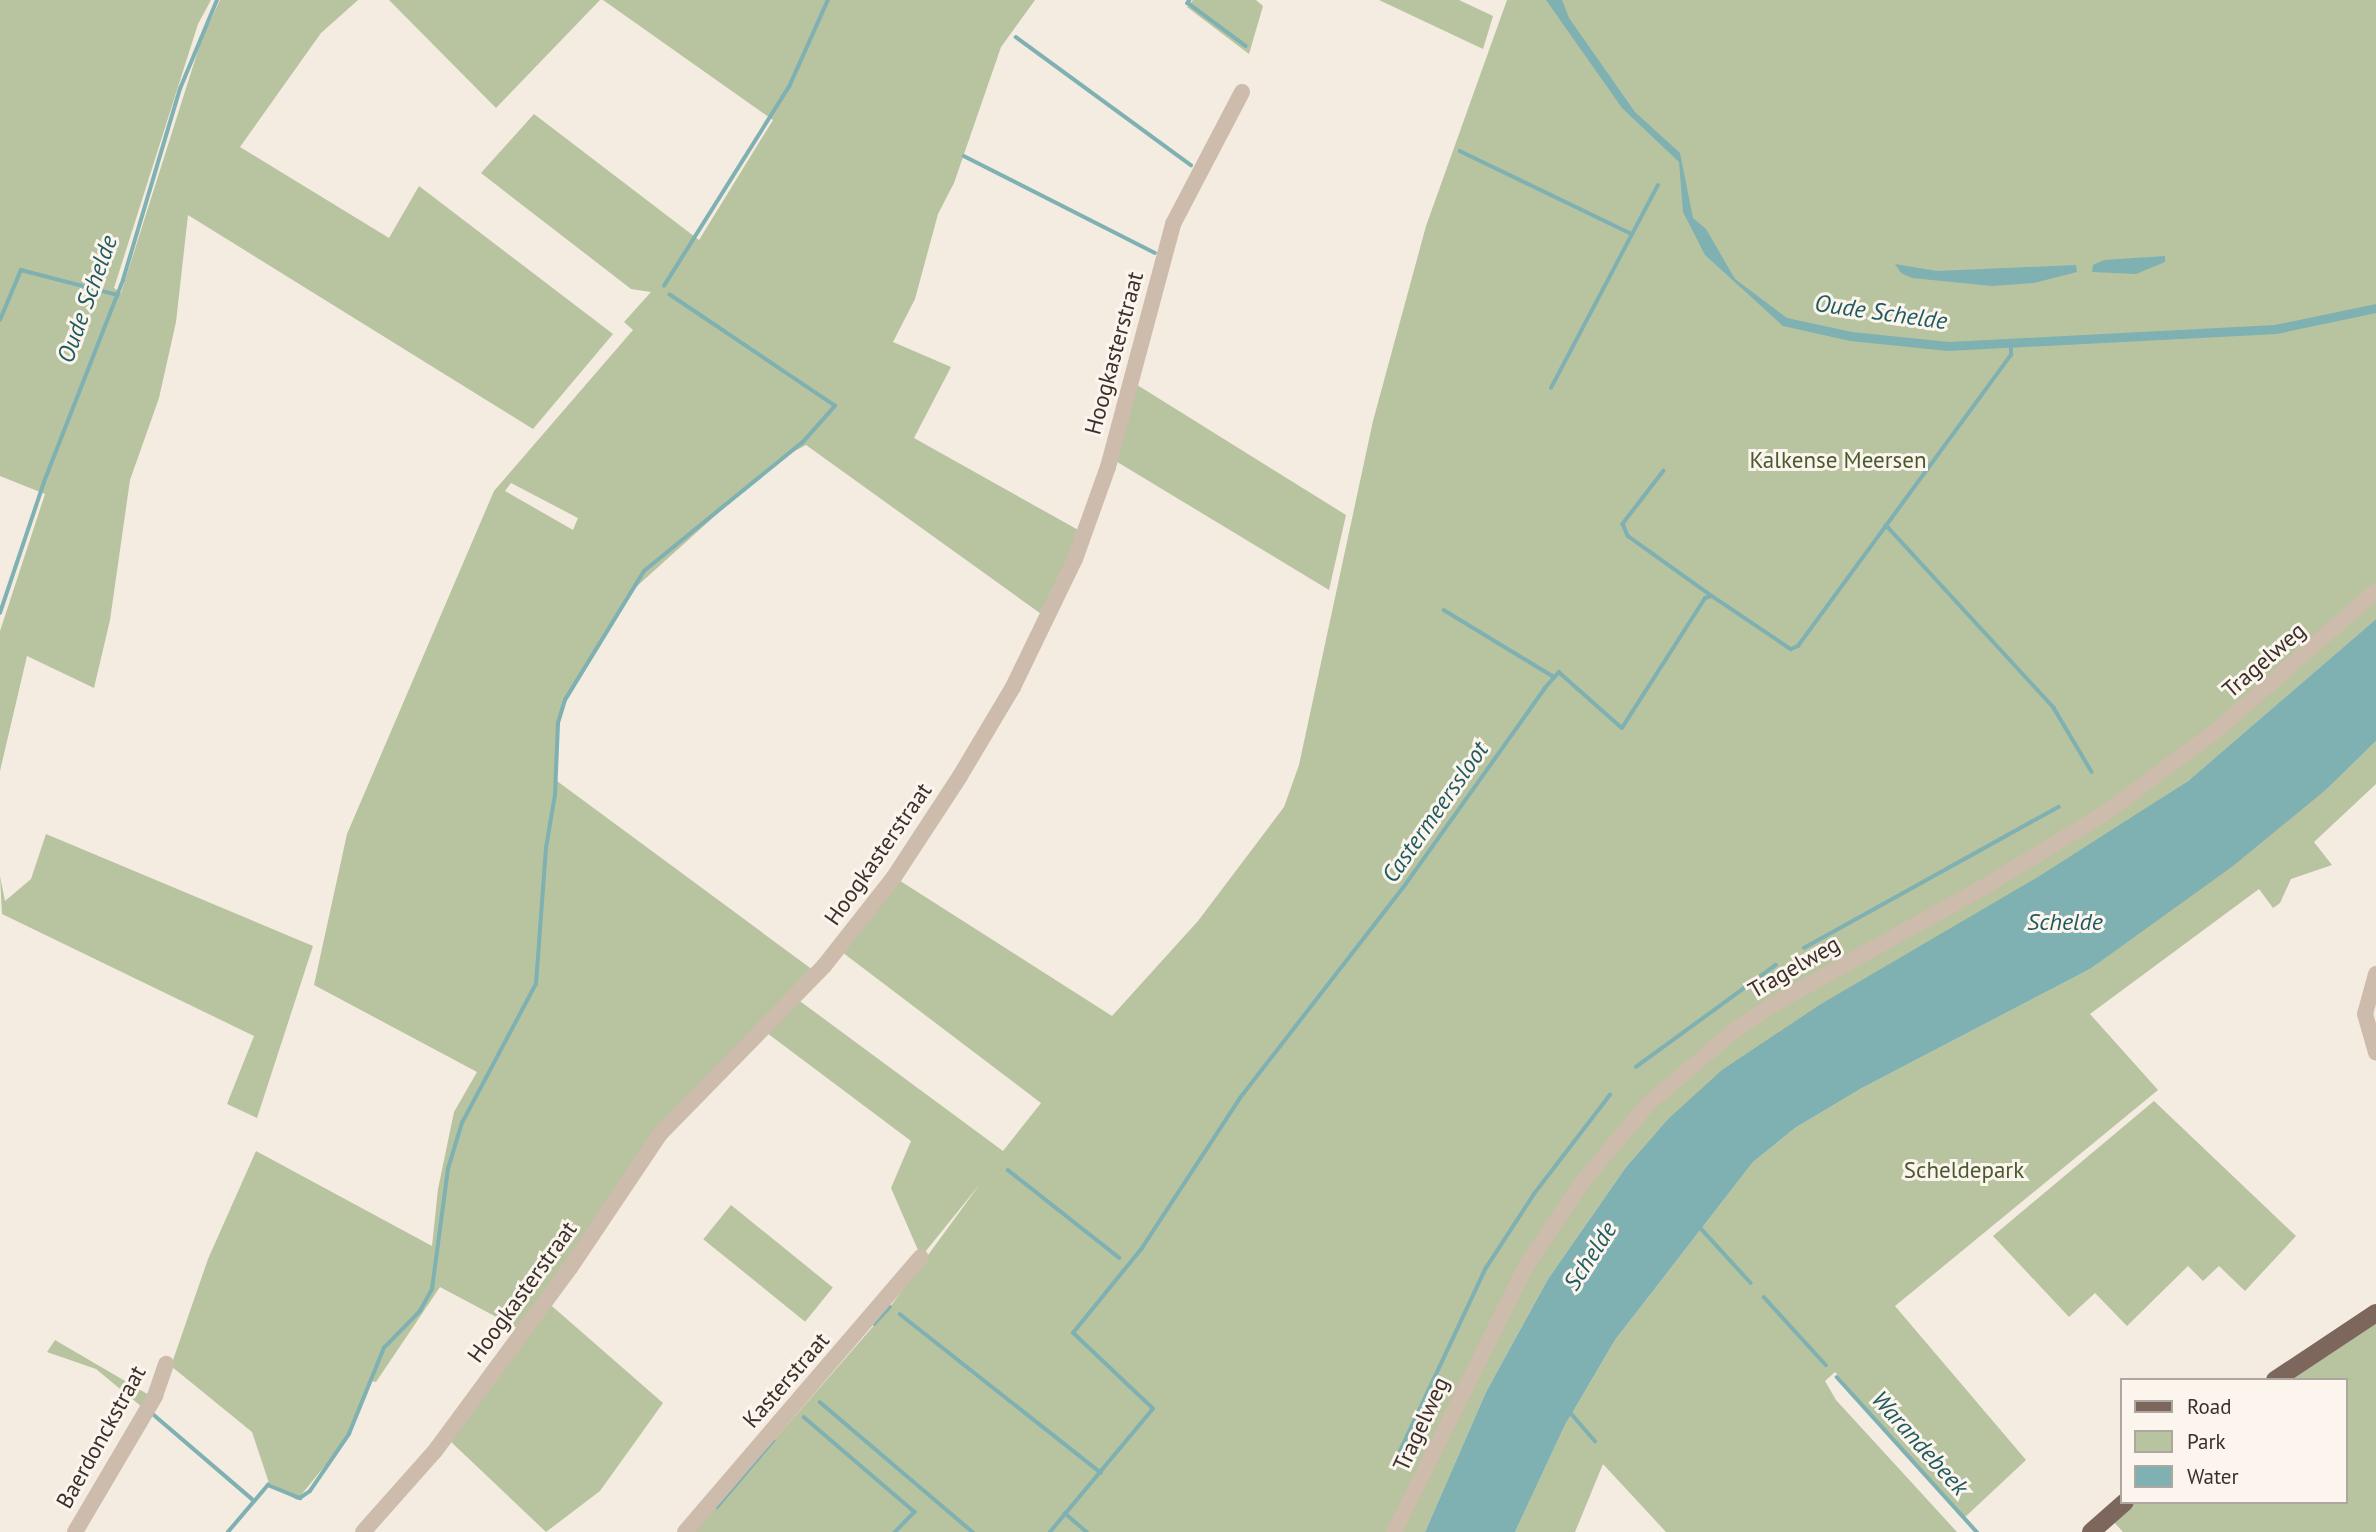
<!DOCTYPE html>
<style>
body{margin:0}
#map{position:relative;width:2376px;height:1532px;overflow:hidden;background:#f4ebe1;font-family:"PT Sans",sans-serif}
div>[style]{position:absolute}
.green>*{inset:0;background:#b8c4a0;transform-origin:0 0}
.water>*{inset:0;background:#7fb0b2}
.stream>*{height:3.5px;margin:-1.75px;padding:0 1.75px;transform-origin:1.75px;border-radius:1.75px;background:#7fb0b2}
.minor>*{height:16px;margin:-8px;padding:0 8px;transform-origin:8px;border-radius:8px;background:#cdbbac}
.major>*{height:18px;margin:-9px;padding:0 9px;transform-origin:9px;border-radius:9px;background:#7d675c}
span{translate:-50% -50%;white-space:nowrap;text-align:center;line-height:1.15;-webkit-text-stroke:6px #fbf5ee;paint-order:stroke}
.street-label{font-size:23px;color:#3b302b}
.park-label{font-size:23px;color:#4a5a2e}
.water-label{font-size:24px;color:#1f5a5e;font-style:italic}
.legend{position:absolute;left:2120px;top:1378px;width:228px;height:126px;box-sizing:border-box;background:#fbf5ee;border:2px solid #aea6a0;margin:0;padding:9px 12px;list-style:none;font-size:21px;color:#3b302b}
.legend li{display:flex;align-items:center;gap:14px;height:35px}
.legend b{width:35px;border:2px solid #aea6a0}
</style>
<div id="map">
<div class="green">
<div style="clip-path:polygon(0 0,211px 0,198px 24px,114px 288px,121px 293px,201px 41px,220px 0,358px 0,321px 33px,240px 147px,389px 238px,419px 186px,613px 334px,533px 429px,188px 215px,176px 322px,159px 398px,130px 480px,110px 620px,94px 688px,27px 656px,0 771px,0 631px,45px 494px,0 476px)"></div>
<div style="clip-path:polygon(389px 0,600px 0,496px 108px)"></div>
<div style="clip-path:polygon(evenodd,603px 0,1035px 0,1001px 47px,954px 183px,938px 214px,915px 299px,893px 342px,951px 367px,914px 438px,1080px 531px,1044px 616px,806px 445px,776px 461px,636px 587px,564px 705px,557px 725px,557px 781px,817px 973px,793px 996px,1003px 1151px,1041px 1103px,838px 949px,894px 877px,1112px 1016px,1198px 921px,1284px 807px,1299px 765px,1373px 421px,1426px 226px,1507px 0,2376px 0,2376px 619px,2188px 781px,1667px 1120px,1626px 1167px,1548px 1279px,1486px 1392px,1425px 1532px,694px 1532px,890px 1307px,980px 1184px,921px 1257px,891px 1188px,911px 1141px,763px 1030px,675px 1117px,545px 1300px,663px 1403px,600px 1491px,546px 1532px,449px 1440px,517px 1328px,440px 1287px,376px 1382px,371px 1381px,345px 1441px,297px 1500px,269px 1483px,252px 1432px,171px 1366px,208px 1259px,256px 1151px,432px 1246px,438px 1189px,454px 1112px,477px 1072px,314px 985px,347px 834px,494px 491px,633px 330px,624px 322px,651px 292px,631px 289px,481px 173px,534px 114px,699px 240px,773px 120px,603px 0,511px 483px,578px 518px,573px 530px,505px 491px,511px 483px)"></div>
<div style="clip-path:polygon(1193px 0,1256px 0,1263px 6px,1249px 54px,1187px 7px)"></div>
<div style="clip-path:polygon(1379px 0,1459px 0,1493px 16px,1483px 49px)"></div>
<div style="clip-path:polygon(1134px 383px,1346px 515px,1329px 590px,1114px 460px)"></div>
<div style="clip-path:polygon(2376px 741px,2376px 784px,2314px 842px,2332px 865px,2291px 879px,2280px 903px,2273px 908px,2259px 889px,2090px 1014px,2158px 1090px,1895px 1306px,2026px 1460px,1963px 1519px,1835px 1372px,1825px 1381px,1836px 1400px,1957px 1532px,1666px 1532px,1603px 1464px,1575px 1532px,1515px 1532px,1565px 1425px,1615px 1340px,1753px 1162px,1795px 1128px,1862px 1088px,2090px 969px,2328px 788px)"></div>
<div style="clip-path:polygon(46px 834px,313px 946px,257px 1118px,227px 1104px,254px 1036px,2px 914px,0 876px,5px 901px,31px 879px)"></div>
<div style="clip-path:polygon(2154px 1101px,2296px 1236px,2245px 1291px,2219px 1266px,2203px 1281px,2188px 1266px,2127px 1326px,2095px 1293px,2069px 1317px,1993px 1236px)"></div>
<div style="left:731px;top:1205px;width:131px;height:44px;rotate:39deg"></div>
<div style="clip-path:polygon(2376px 1323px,2376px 1532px,2123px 1532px,2112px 1520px,2134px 1502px,2346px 1502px,2346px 1380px,2290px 1380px)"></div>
<div style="clip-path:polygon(55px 1340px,149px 1395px,142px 1407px,96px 1369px,47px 1352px)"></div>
</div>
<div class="water">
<div style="clip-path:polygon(1546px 0,1562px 0,1569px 18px,1635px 112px,1680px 153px,1693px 218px,1706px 229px,1735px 279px,1787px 318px,1852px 332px,1949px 342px,2275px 325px,2376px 304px,2376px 313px,2277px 334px,1948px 351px,1850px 341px,1783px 326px,1705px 255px,1683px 212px,1679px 162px,1622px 108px)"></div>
<div style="clip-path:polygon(2165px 256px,2165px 262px,2136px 274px,2092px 272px,2093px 265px,2104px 260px)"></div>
<div style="clip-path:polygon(1895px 264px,1937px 271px,2076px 265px,2077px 272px,2034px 283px,1992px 286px,1912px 278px,1901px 273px)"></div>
<div style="clip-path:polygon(2376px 619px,2376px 741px,2328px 788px,2233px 866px,2090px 969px,1862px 1088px,1795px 1128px,1753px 1162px,1615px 1340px,1565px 1425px,1515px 1532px,1425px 1532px,1486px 1392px,1548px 1279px,1626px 1167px,1667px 1120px,1722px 1070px,1821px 1004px,2038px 877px,2188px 781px)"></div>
</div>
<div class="stream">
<div style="left:1190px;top:0;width:4px;rotate:124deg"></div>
<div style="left:1188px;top:3px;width:72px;rotate:36.6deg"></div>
<div style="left:1016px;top:37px;width:217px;rotate:36.2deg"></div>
<div style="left:1460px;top:151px;width:191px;rotate:25.8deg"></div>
<div style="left:964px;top:156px;width:214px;rotate:26.9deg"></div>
<div style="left:664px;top:286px;width:235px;rotate:-57.9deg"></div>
<div style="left:789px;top:87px;width:95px;rotate:-65.9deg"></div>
<div style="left:0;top:320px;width:54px;rotate:-67.2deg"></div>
<div style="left:21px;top:270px;width:100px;rotate:14.5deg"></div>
<div style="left:1551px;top:388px;width:229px;rotate:-62.2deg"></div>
<div style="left:1664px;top:471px;width:67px;rotate:127.7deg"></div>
<div style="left:1623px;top:524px;width:13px;rotate:67deg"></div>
<div style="left:1628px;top:536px;width:103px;rotate:35.5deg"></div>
<div style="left:1886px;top:525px;width:248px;rotate:47.4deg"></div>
<div style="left:2054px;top:708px;width:74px;rotate:59.3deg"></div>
<div style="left:1444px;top:610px;width:129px;rotate:31.3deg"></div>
<div style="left:0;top:613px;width:138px;rotate:-71.4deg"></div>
<div style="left:44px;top:482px;width:217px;rotate:-68.6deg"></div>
<div style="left:123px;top:280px;width:199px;rotate:-73.4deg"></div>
<div style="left:180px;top:89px;width:96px;rotate:-67.4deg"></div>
<div style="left:1804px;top:948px;width:291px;rotate:-29deg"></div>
<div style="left:1636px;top:1067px;width:173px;rotate:-36.1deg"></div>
<div style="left:1008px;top:1170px;width:142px;rotate:38.2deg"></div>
<div style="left:1696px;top:1223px;width:81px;rotate:47.5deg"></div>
<div style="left:1764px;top:1297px;width:92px;rotate:47.6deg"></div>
<div style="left:900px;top:1314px;width:256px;rotate:38.3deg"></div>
<div style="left:874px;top:1324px;width:23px;rotate:-47deg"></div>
<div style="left:1837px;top:1377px;width:209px;rotate:47.9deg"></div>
<div style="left:820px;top:1402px;width:201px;rotate:40.4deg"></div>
<div style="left:1569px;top:1411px;width:40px;rotate:49deg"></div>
<div style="left:153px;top:1414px;width:130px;rotate:40.6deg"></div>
<div style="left:804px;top:1417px;width:146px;rotate:40.6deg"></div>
<div style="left:915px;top:1512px;width:28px;rotate:134deg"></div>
<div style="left:1394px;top:1464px;width:217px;rotate:-64.9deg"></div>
<div style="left:1486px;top:1268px;width:88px;rotate:-57deg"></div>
<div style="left:1534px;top:1194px;width:125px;rotate:-52.5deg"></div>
<div style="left:717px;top:1507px;width:87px;rotate:-49.7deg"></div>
<div style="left:1065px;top:1513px;width:29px;rotate:41deg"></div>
<div style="left:228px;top:1532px;width:62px;rotate:-49.6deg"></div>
<div style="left:268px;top:1485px;width:35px;rotate:22deg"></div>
<div style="left:300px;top:1498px;width:12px;rotate:-35deg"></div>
<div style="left:310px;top:1491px;width:69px;rotate:-55.6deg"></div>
<div style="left:349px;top:1434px;width:93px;rotate:-67.9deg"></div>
<div style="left:384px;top:1348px;width:52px;rotate:-45.8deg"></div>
<div style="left:420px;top:1311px;width:25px;rotate:-61deg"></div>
<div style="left:432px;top:1289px;width:121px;rotate:-82.4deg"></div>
<div style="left:448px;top:1169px;width:48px;rotate:-73.1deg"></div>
<div style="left:462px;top:1123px;width:157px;rotate:-62deg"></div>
<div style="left:536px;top:984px;width:136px;rotate:-85.8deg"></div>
<div style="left:546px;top:848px;width:54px;rotate:-80.4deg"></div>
<div style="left:555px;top:795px;width:72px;rotate:-87.6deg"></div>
<div style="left:558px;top:723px;width:24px;rotate:-73deg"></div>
<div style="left:565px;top:700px;width:151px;rotate:-58.5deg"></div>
<div style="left:644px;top:571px;width:205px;rotate:-39.1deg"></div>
<div style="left:803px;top:442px;width:48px;rotate:-48.4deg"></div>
<div style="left:835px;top:406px;width:199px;rotate:-146.1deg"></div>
<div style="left:1050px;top:1532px;width:160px;rotate:-50.1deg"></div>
<div style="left:1153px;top:1409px;width:110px;rotate:-136.5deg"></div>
<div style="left:1073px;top:1333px;width:109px;rotate:-50.9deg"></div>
<div style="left:1142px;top:1248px;width:179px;rotate:-56.8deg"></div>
<div style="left:1240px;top:1098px;width:266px;rotate:-52.2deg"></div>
<div style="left:1403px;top:888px;width:245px;rotate:-54.6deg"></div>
<div style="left:1545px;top:688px;width:21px;rotate:-49deg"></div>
<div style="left:1559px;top:672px;width:84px;rotate:41.6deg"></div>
<div style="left:1622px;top:728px;width:154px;rotate:-57.4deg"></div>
<div style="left:1705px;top:598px;width:7px;rotate:-16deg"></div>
<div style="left:1712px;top:596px;width:95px;rotate:33.9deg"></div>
<div style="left:1791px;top:649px;width:8px;rotate:-23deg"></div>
<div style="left:1798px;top:646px;width:361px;rotate:-53.8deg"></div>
<div style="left:2011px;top:355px;width:10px;rotate:-90deg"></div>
</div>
<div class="minor">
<div style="left:2376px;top:974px;width:41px;rotate:105.4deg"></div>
<div style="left:2365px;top:1014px;width:40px;rotate:74deg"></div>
<div style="left:75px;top:1532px;width:158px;rotate:-59.5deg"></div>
<div style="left:155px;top:1396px;width:34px;rotate:-71deg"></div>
<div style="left:363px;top:1532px;width:108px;rotate:-48.4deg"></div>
<div style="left:435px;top:1451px;width:227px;rotate:-53.6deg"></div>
<div style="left:570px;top:1268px;width:161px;rotate:-56.1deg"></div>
<div style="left:660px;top:1134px;width:235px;rotate:-45.7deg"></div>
<div style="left:824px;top:966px;width:113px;rotate:-51.8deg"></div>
<div style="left:894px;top:877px;width:121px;rotate:-56.8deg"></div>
<div style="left:960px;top:776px;width:104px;rotate:-59.2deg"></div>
<div style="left:1013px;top:687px;width:142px;rotate:-64.2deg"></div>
<div style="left:1075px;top:559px;width:98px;rotate:-70.3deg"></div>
<div style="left:1108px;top:467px;width:252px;rotate:-75deg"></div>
<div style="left:1173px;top:224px;width:149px;rotate:-62.4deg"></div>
<div style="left:685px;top:1532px;width:362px;rotate:-49.4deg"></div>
<div style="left:1394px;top:1532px;width:297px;rotate:-63.6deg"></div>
<div style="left:1526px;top:1266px;width:102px;rotate:-56.2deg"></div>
<div style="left:1583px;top:1181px;width:102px;rotate:-49.8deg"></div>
<div style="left:1649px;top:1103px;width:113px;rotate:-40.3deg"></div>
<div style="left:1735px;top:1030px;width:45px;rotate:-34deg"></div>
<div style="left:1772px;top:1005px;width:243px;rotate:-29.1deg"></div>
<div style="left:1984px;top:887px;width:142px;rotate:-31.4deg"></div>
<div style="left:2105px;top:813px;width:139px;rotate:-36.5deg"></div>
<div style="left:2217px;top:730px;width:211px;rotate:-41.2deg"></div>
</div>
<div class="major">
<div style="left:2275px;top:1380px;width:121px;rotate:-33.6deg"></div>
<div style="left:2091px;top:1532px;width:45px;rotate:-41.4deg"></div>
</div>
<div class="street-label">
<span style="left:1114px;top:353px;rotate:-75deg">Hoogkasterstraat</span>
<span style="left:2264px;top:660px;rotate:-41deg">Tragelweg</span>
<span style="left:878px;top:854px;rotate:-55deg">Hoogkasterstraat</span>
<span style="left:1794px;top:967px;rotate:-30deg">Tragelweg</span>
<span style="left:522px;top:1292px;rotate:-54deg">Hoogkasterstraat</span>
<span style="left:786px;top:1380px;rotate:-49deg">Kasterstraat</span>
<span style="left:1421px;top:1424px;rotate:-65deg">Tragelweg</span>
<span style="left:101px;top:1437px;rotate:-61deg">Baerdonckstraat</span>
</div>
<div class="park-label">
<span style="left:1838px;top:460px">Kalkense Meersen</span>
<span style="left:1964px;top:1170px">Scheldepark</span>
</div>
<div class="water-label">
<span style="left:87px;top:299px;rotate:-70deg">Oude Schelde</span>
<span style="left:1881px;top:312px;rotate:8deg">Oude Schelde</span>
<span style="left:1435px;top:812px;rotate:-55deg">Castermeerssloot</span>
<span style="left:2065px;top:922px">Schelde</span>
<span style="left:1590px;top:1256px;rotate:-57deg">Schelde</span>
<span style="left:1920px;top:1443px;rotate:48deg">Warandebeek</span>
</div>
<ul class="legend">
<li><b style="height:9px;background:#7d675c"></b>Road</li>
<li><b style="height:19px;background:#b8c4a0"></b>Park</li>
<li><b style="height:19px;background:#7fb0b2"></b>Water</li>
</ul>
</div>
